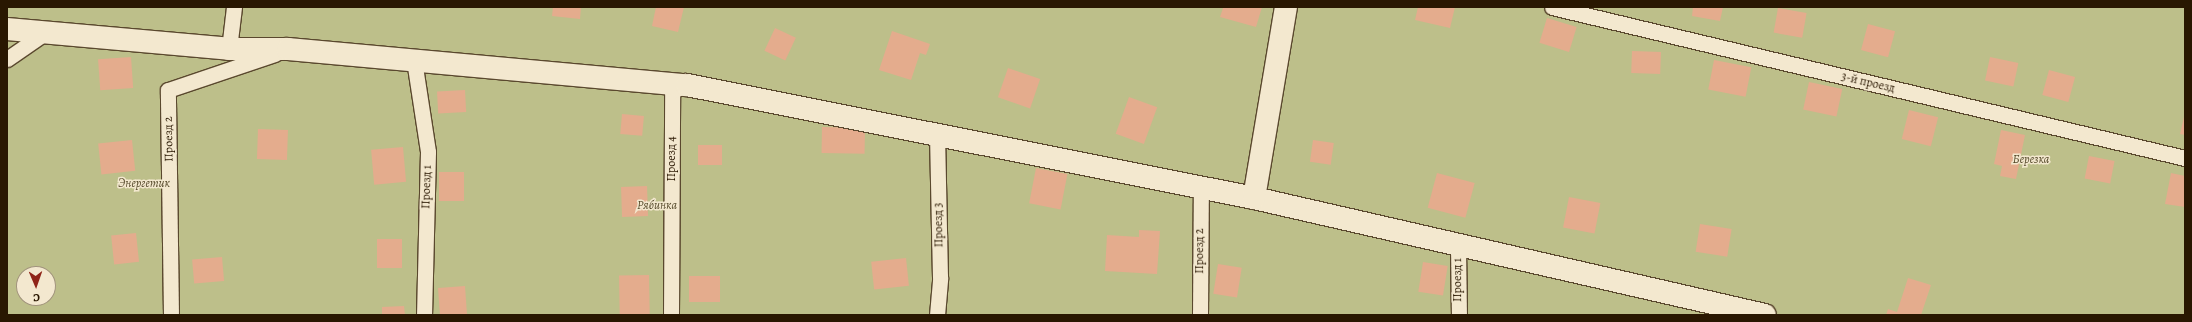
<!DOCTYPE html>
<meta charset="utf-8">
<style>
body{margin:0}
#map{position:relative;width:2192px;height:322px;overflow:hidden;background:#eddcb5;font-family:Alegreya,serif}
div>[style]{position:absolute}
.green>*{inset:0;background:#bdbf8a}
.building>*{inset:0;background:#e4ac8d;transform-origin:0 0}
.roads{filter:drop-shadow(1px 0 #5a482e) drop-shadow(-1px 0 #5a482e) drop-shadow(0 1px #5a482e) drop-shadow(0 -1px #5a482e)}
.lane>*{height:15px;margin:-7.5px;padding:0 7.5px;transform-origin:7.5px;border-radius:7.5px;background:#f3e8cf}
.street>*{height:22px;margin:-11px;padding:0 11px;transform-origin:11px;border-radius:11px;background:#f3e8cf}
span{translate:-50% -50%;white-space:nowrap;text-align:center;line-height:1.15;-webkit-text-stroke:3px #f3e8cf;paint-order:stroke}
.street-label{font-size:12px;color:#291701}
.park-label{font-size:12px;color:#55492a;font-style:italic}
.frame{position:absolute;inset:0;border:8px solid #291701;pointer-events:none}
.north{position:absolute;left:16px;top:266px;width:40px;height:40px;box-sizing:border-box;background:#f3e8cf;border:1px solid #a2947d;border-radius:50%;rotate:178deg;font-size:11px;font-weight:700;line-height:16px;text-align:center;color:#291701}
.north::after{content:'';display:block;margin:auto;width:14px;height:18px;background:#8f2418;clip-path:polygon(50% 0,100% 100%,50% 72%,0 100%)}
</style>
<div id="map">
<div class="green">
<div style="clip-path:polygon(evenodd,7px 7px,2185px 7px,2185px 315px,7px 315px,7px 7px,24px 274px,48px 274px,48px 298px,24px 298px,24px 274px)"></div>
</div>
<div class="building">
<div style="clip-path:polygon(553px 7px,581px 7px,580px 19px,552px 16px)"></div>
<div style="clip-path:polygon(656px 7px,684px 7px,678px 32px,652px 26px)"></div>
<div style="clip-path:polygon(1220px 7px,1262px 7px,1256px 27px,1220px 17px,1223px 8px)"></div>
<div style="clip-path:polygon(1418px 7px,1455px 7px,1450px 28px,1415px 20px)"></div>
<div style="clip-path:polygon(1693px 7px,1723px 7px,1720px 21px,1692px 16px)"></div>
<div style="left:1778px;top:8px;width:29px;height:25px;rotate:10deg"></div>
<div style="left:1547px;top:18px;width:31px;height:26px;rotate:17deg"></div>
<div style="left:1868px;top:24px;width:28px;height:27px;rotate:15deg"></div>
<div style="left:775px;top:28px;width:23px;height:25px;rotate:25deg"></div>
<div style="clip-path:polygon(892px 31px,930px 44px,926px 55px,920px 53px,911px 80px,879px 70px)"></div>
<div style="left:1632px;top:51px;width:29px;height:22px;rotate:2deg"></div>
<div style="left:131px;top:57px;width:31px;height:33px;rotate:86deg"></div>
<div style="left:1990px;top:57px;width:29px;height:24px;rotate:12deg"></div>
<div style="left:1714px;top:60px;width:38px;height:30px;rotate:11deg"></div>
<div style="left:1008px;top:68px;width:34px;height:31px;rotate:19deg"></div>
<div style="left:2049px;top:70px;width:27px;height:26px;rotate:15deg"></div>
<div style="left:1809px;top:82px;width:34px;height:28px;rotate:12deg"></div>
<div style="left:465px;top:90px;width:22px;height:28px;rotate:87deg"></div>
<div style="left:1129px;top:97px;width:30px;height:39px;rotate:20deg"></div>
<div style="left:1909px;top:110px;width:30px;height:30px;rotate:14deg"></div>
<div style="left:622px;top:114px;width:22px;height:20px;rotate:5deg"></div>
<div style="clip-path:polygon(2184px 117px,2185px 117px,2185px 135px,2180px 134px)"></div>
<div style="left:822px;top:127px;width:43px;height:26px;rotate:1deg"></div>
<div style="left:258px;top:129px;width:30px;height:30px;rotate:2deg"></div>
<div style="clip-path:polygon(2001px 130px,2025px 135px,2016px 179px,2000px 176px,2002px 166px,1994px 164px)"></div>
<div style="left:132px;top:140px;width:31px;height:34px;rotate:84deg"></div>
<div style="left:1313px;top:140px;width:21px;height:22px;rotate:8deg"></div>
<div style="left:698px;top:145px;width:24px;height:20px"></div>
<div style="left:403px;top:147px;width:35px;height:32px;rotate:85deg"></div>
<div style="left:2089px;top:156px;width:26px;height:23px;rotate:11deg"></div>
<div style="left:1036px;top:168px;width:32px;height:36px;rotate:11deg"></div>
<div style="left:439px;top:172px;width:25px;height:29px"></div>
<div style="left:1437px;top:173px;width:39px;height:36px;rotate:15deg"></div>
<div style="clip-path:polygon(2171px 173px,2185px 176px,2185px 207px,2165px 204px)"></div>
<div style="left:647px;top:186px;width:30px;height:26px;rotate:88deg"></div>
<div style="left:1569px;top:197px;width:32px;height:31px;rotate:11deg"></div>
<div style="left:1700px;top:224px;width:32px;height:28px;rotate:9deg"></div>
<div style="clip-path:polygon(1139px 230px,1160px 231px,1157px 274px,1105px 271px,1107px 235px,1139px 237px)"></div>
<div style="left:136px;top:233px;width:29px;height:25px;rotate:84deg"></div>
<div style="left:377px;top:239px;width:25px;height:29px"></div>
<div style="left:222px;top:257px;width:24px;height:30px;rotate:85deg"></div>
<div style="left:906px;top:258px;width:28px;height:35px;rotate:84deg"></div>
<div style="left:1423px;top:262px;width:25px;height:30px;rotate:9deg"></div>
<div style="left:1218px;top:264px;width:24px;height:30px;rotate:9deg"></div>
<div style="left:649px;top:275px;width:39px;height:30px;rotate:89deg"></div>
<div style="left:689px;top:276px;width:31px;height:26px"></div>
<div style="clip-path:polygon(1908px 278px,1931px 285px,1921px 315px,1886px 315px,1888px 309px,1897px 312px)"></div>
<div style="left:465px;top:286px;width:29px;height:27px;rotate:86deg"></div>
<div style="clip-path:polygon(404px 306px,405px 315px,382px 315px,382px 307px)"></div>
</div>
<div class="roads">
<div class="lane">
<div style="left:1552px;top:7px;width:651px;rotate:13.42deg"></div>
<div style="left:229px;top:49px;width:42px;rotate:-83.2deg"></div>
<div style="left:7px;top:59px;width:47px;rotate:-34.7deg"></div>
<div style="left:414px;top:60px;width:93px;rotate:81.3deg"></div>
<div style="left:428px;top:152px;width:163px;rotate:91.4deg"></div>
<div style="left:1458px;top:246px;width:69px;rotate:89.2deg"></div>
<div style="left:171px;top:315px;width:225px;rotate:-90.8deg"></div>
<div style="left:168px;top:90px;width:113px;rotate:-18.6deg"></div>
<div style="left:671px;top:315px;width:224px;rotate:-89.7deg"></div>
<div style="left:672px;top:91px;width:15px;rotate:-23deg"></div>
<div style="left:937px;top:315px;width:38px;rotate:-85deg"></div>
<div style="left:940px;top:277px;width:143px;rotate:-91.2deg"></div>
<div style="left:1200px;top:315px;width:128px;rotate:-89.6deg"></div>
</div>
<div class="street">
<div style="left:7px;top:29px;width:223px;rotate:5.1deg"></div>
<div style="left:229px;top:49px;width:59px"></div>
<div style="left:288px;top:49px;width:401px;rotate:5.2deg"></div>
<div style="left:687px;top:85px;width:578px;rotate:11.27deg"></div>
<div style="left:1254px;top:198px;width:524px;rotate:12.9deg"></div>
<div style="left:1254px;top:198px;width:194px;rotate:-80.5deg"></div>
</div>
</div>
<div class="street-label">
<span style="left:1868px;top:83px;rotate:13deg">3-й проезд</span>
<span style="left:169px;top:139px;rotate:-91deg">Проезд 2</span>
<span style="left:672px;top:159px;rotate:-90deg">Проезд 4</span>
<span style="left:427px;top:187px;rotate:-88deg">Проезд 1</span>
<span style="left:939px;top:225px;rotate:-91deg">Проезд 3</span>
<span style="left:1200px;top:251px;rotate:-90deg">Проезд 2</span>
<span style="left:1458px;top:280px;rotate:-90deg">Проезд 1</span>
</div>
<div class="park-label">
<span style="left:2031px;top:160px">Березка</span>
<span style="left:144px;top:184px">Энергетик</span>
<span style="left:657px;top:206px">Рябинка</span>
</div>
<div class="frame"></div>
<div class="north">С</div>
</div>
